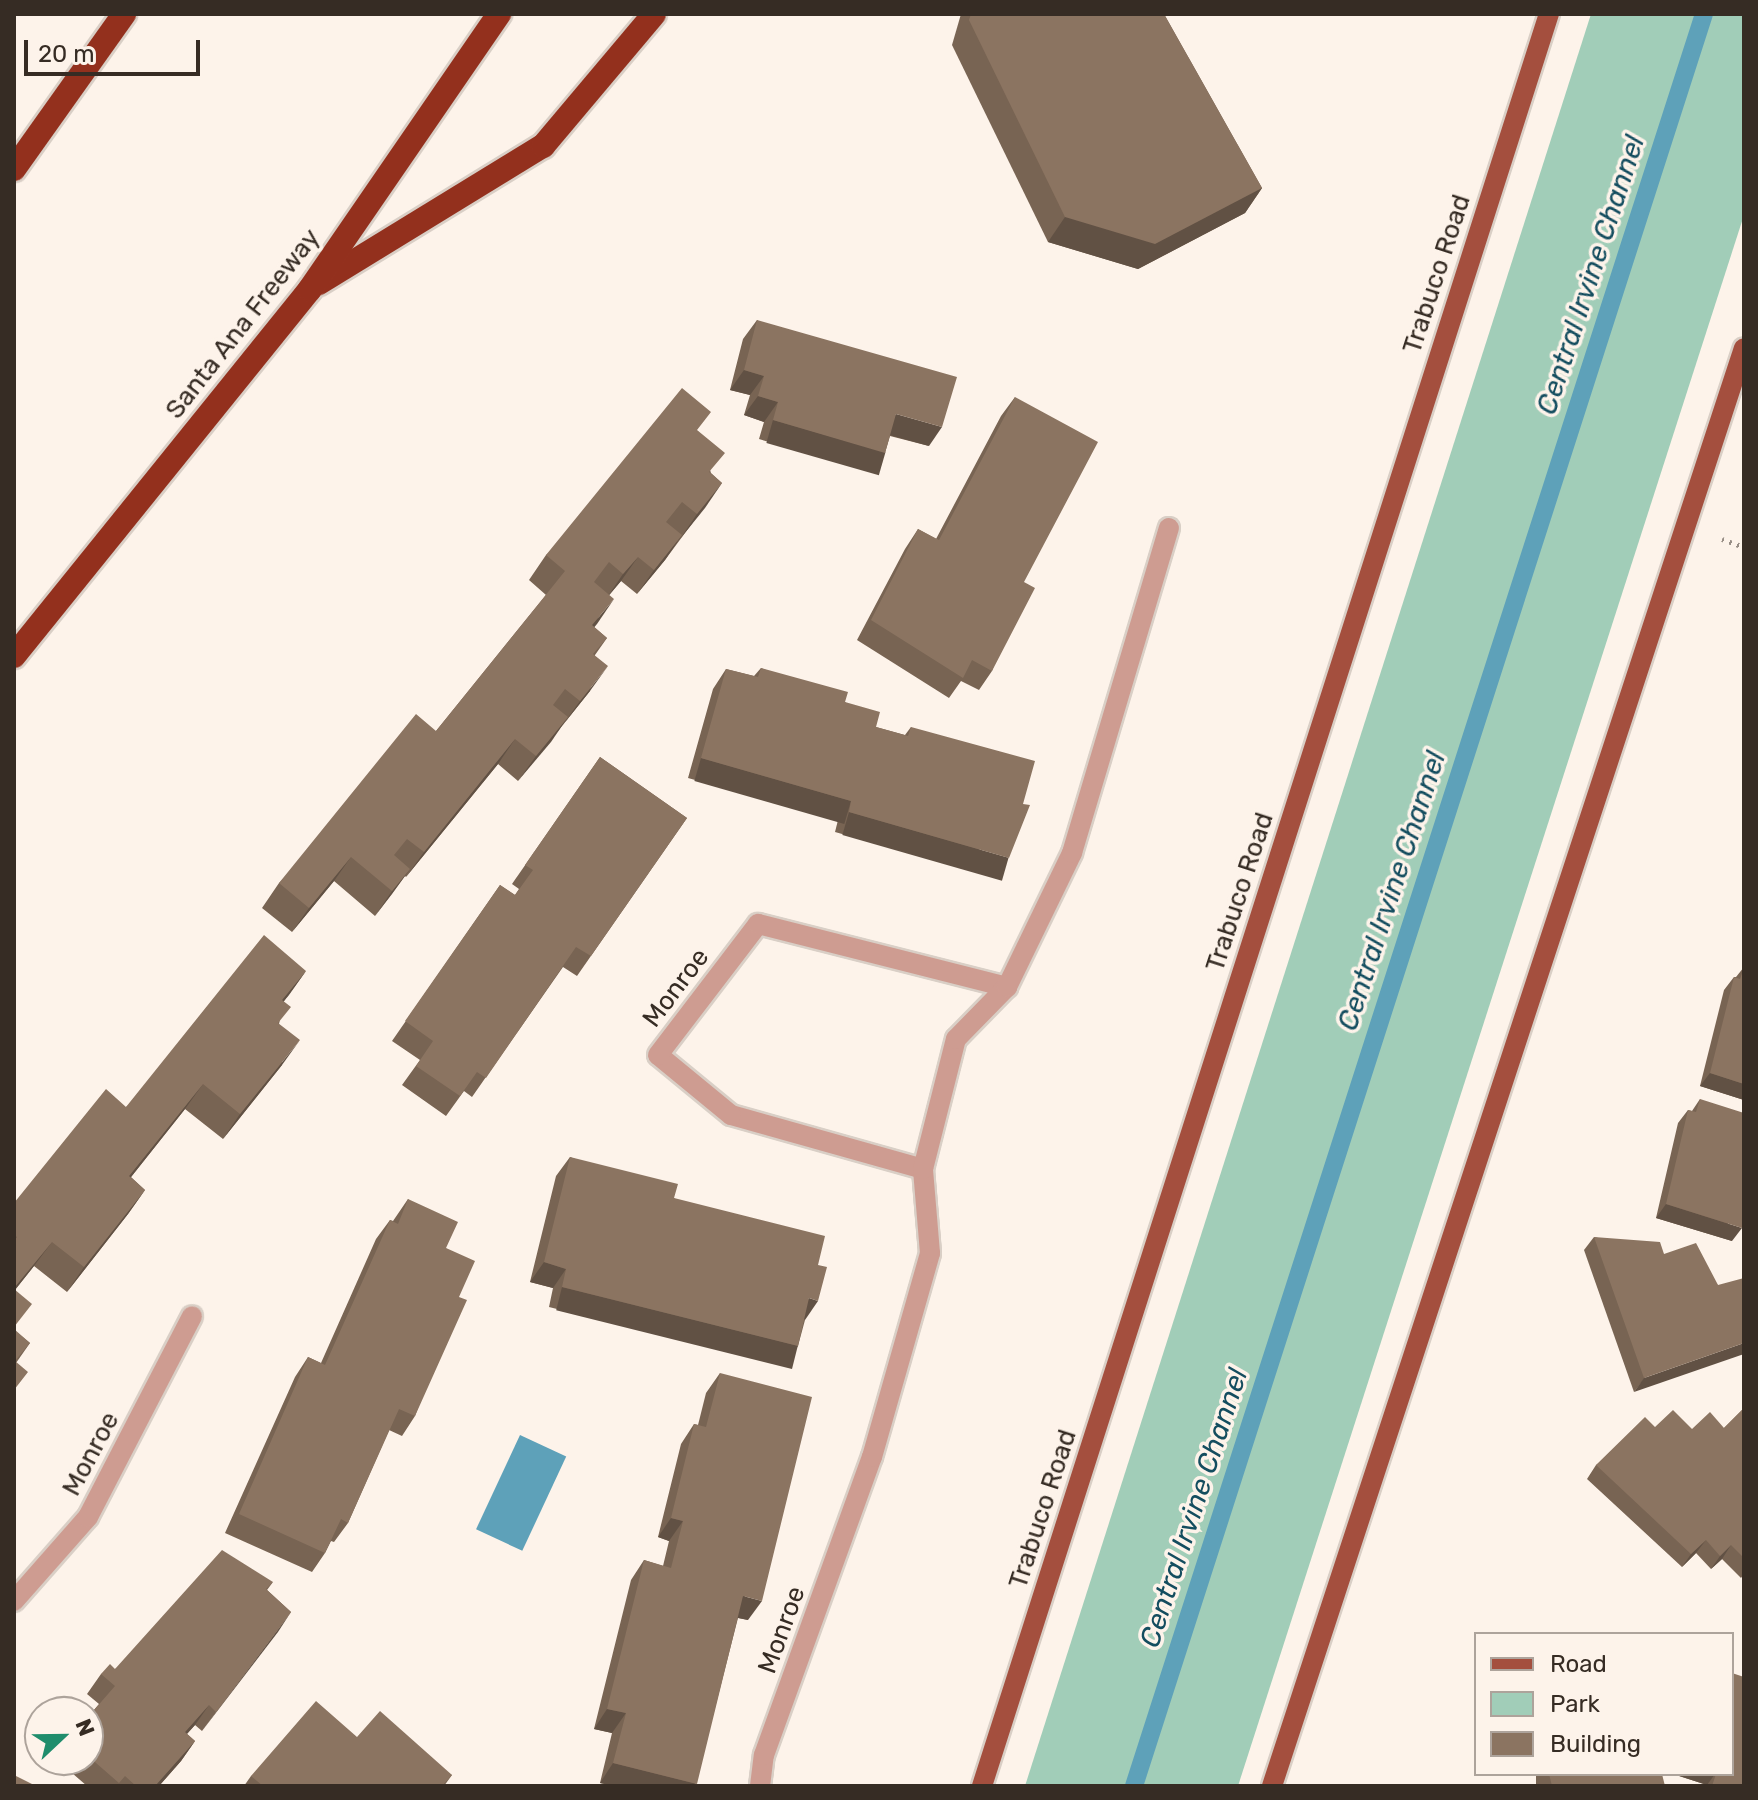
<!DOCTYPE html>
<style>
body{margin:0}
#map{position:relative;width:1758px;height:1800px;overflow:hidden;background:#fdf3ea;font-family:Rubik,sans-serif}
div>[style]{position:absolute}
.green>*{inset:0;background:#a1cdb8}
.water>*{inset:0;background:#5ea1b9;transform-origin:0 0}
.stream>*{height:18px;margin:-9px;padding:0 9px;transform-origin:9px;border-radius:9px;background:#5ea1b9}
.path>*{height:5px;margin-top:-2.5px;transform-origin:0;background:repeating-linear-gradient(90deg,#988e86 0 2px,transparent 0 8px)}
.roads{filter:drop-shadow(2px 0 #d9cfc6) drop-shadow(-2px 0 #d9cfc6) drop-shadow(0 2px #d9cfc6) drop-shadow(0 -2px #d9cfc6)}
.minor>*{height:20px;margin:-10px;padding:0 10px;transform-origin:10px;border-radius:10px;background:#ce9c91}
.major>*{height:20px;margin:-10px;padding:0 10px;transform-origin:10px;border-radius:10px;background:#a44f3e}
.highway>*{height:24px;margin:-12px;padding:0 12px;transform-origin:12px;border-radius:12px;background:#93301d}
.wall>*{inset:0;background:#786453;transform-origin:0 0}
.shaded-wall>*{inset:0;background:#615144;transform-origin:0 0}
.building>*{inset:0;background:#8b7461}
span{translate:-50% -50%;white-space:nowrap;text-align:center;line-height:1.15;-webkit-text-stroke:7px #fdf3ea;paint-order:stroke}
.street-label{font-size:26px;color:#362c24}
.water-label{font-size:28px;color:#144d5f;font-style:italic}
.frame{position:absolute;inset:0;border:16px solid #362c24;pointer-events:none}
.legend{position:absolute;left:1474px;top:1632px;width:260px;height:144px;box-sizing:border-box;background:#fdf3ea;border:2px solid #ada39b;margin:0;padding:10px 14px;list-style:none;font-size:24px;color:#362c24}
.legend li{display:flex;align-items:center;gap:16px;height:40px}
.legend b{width:40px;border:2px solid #ada39b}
.north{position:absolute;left:24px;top:1696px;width:80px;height:80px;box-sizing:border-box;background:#fdf3ea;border:2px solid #ada39b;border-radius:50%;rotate:68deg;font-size:22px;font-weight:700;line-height:32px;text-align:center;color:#362c24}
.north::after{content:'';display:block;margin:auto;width:28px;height:36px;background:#1f8d6c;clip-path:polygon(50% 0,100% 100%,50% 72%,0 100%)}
.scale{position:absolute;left:24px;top:40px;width:176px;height:36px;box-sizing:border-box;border:4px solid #362c24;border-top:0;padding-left:10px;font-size:24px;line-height:28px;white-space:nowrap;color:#362c24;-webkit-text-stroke:6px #fdf3ea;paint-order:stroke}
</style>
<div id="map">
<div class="green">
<div style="clip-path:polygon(1591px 14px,1744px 14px,1744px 215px,1238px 1786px,1025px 1786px)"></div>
</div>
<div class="water">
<div style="left:520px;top:1435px;width:51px;height:104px;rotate:25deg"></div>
</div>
<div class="stream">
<div style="left:1134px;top:1786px;width:1861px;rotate:-72.17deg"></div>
</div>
<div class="path">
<div style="left:1722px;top:539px;width:23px;rotate:20deg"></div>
</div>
<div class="roads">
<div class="minor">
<div style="left:923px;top:1169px;width:199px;rotate:-164.3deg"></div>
<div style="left:731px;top:1115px;width:94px;rotate:-140.6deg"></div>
<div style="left:658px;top:1055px;width:165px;rotate:-52.6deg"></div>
<div style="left:758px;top:924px;width:257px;rotate:14.2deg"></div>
<div style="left:14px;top:1601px;width:112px;rotate:-48.6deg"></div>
<div style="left:88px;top:1517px;width:226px;rotate:-62.6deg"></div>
<div style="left:760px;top:1786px;width:31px;rotate:-83deg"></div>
<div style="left:764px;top:1755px;width:317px;rotate:-70.1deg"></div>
<div style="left:872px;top:1457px;width:212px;rotate:-74.1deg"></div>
<div style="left:930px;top:1253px;width:84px;rotate:-94.8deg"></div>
<div style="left:923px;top:1169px;width:134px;rotate:-75.8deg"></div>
<div style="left:956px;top:1039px;width:73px;rotate:-45.6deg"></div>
<div style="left:1007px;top:987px;width:149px;rotate:-64.1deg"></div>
<div style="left:1072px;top:853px;width:339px;rotate:-73.4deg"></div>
</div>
<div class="major">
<div style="left:982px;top:1786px;width:1861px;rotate:-72.26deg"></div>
<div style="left:1272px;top:1786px;width:1513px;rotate:-71.83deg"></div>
</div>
<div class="highway">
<div style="left:14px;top:169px;width:190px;rotate:-54.6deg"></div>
<div style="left:319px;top:283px;width:263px;rotate:-31.5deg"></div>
<div style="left:543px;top:146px;width:172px;rotate:-49.9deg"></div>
<div style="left:14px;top:656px;width:471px;rotate:-51.1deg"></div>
<div style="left:310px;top:289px;width:334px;rotate:-55.5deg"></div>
</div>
</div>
<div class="wall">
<div style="clip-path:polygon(961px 14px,1164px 14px,1262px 188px,1245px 213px,1138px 269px,1048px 242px,952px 45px)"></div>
<div style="clip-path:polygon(757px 320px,929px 446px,890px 436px,885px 453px,872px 472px,759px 439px,764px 422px,744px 415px,750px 395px,730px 390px,743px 339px)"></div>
<div style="clip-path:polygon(1015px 397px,1024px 582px,992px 671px,979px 690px,961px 681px,949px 698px,857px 640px,905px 549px,918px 529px,936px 539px,1001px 416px)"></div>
<div style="clip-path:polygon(698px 431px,711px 473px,722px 483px,665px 560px,637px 594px,621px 581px,609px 595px,594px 627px,607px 638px,595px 655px,590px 691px,518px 781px,498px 764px,406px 877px,405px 876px,375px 916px,334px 881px,292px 932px,262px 908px,279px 883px,436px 731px,546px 595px,529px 580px,546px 555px)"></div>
<div style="clip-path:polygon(761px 668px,845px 702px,876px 727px,905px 735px,911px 727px,995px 877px,835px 832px,838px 820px,688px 778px,713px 689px,726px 669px,754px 676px)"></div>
<div style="clip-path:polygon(600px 757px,687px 818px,577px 976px,563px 967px,472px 1097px,464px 1091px,446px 1116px,402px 1085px,420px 1060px,392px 1041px,500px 885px,515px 895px,519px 889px,512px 884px)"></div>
<div style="clip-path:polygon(1744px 967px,1744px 1100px,1700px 1086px,1724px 990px,1734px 977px,1736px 977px)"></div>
<div style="clip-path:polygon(306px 971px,284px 1001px,279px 1024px,282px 1065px,223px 1139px,185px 1109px,131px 1177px,145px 1190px,128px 1214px,67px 1292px,34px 1266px,15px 1290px,14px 1330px,30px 1343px,16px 1363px,14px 1392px,14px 1203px,126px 1107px)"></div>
<div style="clip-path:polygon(1700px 1099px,1732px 1241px,1656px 1218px,1678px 1123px,1688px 1110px,1692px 1111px)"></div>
<div style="clip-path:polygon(570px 1157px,674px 1198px,805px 1320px,798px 1346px,784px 1366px,549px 1307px,553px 1288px,530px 1282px,556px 1176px)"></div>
<div style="clip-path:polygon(408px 1199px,446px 1248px,459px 1297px,415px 1416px,402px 1436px,389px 1430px,348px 1523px,334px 1542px,331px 1541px,325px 1553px,312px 1572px,225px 1533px,295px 1377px,308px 1357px,321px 1363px,376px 1239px,390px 1220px,393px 1221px)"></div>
<div style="clip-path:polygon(1594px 1237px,1664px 1254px,1718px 1285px,1634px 1392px,1584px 1250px)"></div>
<div style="clip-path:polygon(720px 1373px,748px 1620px,738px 1618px,695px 1786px,614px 1786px,600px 1783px,612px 1733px,594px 1729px,631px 1580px,644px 1560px,663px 1566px,669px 1541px,658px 1537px,681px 1444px,694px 1424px,698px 1425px,706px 1393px)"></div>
<div style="clip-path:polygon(1744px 1408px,1744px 1574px,1741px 1578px,1722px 1559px,1711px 1569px,1696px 1553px,1682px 1567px,1587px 1479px,1596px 1465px,1655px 1427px,1692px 1429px,1724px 1428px)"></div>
<div style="clip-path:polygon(273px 1582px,267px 1590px,291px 1612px,202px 1731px,195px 1725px,187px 1734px,195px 1741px,181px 1761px,159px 1786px,87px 1786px,57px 1760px,88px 1760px,88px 1717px,99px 1704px,87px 1694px,101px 1674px,115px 1669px)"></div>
<div style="clip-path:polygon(357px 1737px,452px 1775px,444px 1786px,244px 1786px,251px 1776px)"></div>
<div style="left:1536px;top:1774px;width:126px;height:12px"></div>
<div style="clip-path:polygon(1673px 1774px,1732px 1774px,1744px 1786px,1707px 1786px,1707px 1785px)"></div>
</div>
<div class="shaded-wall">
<div style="clip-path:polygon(1262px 188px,1245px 213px,1138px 269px,1048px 242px,1065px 217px)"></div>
<div style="clip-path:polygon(744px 370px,764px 376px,750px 395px,730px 390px)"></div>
<div style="clip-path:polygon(758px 396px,778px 402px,764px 422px,744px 415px)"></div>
<div style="clip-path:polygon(896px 414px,942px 427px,929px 446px,882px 433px)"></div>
<div style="left:773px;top:420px;width:117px;height:24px;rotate:16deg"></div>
<div style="clip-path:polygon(722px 483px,705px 508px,680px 539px,697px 514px)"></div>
<div style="clip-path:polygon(682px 535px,665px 560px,637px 594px,654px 570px)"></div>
<div style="clip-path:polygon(638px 557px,621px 581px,606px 599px,623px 574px)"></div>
<div style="clip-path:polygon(614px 599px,597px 624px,575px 650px,592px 625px)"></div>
<div style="clip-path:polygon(608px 666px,590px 691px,562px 726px,580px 701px)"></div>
<div style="clip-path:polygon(568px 717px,551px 742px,518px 781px,536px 756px)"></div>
<div style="clip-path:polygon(515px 739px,498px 764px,406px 877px,424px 852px)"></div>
<div style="left:701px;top:758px;width:156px;height:24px;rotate:16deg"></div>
<div style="left:849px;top:812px;width:166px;height:24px;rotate:16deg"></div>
<div style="clip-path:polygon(351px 857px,334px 881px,292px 932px,309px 908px)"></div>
<div style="clip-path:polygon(410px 869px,392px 894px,375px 916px,392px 891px)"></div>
<div style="clip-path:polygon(306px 971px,289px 995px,265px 1024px,282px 1000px)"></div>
<div style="clip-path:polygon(300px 1040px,282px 1065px,223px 1139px,240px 1114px)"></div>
<div style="clip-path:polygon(1710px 1073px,1744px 1084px,1744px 1100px,1700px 1086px)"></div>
<div style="clip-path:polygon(203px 1084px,185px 1109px,112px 1201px,129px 1176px)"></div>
<div style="clip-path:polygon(145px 1190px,128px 1214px,67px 1292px,84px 1267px)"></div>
<div style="clip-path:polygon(1666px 1204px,1742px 1228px,1732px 1241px,1656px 1218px)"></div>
<div style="clip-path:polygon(52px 1242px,34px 1266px,14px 1291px,14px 1288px)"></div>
<div style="clip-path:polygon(544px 1262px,566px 1269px,553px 1288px,530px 1282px)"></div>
<div style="left:562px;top:1287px;width:243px;height:24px;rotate:14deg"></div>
<div style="clip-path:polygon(809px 1298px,818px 1301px,805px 1320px,795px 1318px)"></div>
<div style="clip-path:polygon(1744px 1343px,1744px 1354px,1634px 1392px,1644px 1378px)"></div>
<div style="clip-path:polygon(671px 1518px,683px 1521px,669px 1541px,658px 1537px)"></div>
<div style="clip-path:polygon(1706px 1540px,1696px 1553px,1682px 1567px,1691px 1554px)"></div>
<div style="clip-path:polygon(1731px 1545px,1722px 1559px,1711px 1569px,1720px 1556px)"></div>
<div style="clip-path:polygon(743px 1596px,762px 1601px,748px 1620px,729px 1616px)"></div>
<div style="clip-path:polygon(291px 1612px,278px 1632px,202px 1731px,216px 1712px)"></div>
<div style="clip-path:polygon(209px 1705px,195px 1725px,171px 1751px,185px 1732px)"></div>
<div style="clip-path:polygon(607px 1709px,626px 1713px,612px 1733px,594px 1729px)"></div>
<div style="clip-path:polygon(195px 1741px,181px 1761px,159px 1786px,155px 1786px)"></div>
<div style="clip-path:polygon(613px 1763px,697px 1784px,695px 1786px,614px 1786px,600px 1783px)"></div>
<div style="clip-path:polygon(1673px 1774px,1715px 1774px,1707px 1785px)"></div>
</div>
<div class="building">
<div style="clip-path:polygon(971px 14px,1164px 14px,1262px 188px,1155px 244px,1065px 217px,969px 20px)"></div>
<div style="clip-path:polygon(757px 320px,957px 377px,942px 427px,896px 414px,885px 453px,773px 420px,778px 402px,758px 396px,764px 376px,744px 370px)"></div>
<div style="clip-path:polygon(682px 388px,711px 412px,697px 430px,725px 453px,709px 472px,722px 483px,697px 514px,682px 502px,666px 522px,682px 535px,654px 570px,638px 557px,623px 574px,609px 562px,594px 582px,614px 599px,592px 625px,607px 638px,593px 654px,608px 666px,580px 701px,565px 689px,553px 705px,568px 717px,536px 756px,515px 739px,424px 852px,407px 839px,394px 855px,410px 869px,392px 891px,351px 857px,309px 908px,279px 883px,416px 714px,436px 731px,565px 571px,546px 555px)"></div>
<div style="clip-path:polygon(1015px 397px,1098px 442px,1024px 582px,1035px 588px,992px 671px,972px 660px,963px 678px,871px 620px,918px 529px,939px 540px)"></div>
<div style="clip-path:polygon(761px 668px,848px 692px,845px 702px,880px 712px,876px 727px,908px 736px,911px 727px,1035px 761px,1023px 804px,1030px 805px,1009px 858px,849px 812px,851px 801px,701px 758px,726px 669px,758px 677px)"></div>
<div style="clip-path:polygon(600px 757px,687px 818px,591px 956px,576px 947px,486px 1078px,477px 1072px,460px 1096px,416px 1066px,433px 1041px,405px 1021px,500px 885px,515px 895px,533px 870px,525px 865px)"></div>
<div style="clip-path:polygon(264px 935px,306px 971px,282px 1000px,291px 1007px,278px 1023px,300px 1040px,240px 1114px,203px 1084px,129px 1176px,145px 1190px,84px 1267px,52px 1242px,14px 1288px,14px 1241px,17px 1237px,14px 1235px,14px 1203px,106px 1089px,126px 1107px)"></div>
<div style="clip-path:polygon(1744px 967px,1744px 1084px,1710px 1073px,1734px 977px,1740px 979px)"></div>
<div style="clip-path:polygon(1700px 1099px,1744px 1113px,1744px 1221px,1742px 1228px,1666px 1204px,1688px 1110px,1696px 1112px)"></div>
<div style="clip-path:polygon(570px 1157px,678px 1184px,674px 1198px,825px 1236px,818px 1265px,827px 1267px,818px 1301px,809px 1298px,798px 1346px,562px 1287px,566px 1269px,544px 1262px)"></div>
<div style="clip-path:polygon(408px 1199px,458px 1222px,446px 1248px,475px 1261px,459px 1297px,467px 1300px,415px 1416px,399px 1409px,348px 1523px,341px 1519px,325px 1553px,239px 1514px,308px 1357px,325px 1365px,390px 1220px,398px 1224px)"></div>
<div style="clip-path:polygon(1594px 1237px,1660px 1242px,1664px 1254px,1696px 1243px,1718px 1285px,1744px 1278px,1744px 1343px,1644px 1378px)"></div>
<div style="clip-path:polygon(14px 1289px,32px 1304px,14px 1327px)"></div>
<div style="clip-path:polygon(14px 1329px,30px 1343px,15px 1361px,28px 1372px,14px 1390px)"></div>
<div style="clip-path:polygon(720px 1373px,812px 1397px,762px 1601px,743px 1596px,697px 1784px,613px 1763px,626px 1713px,607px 1709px,644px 1560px,671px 1568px,683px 1521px,671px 1518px,694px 1424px,706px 1427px)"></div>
<div style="clip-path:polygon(1744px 1408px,1744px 1558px,1731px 1545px,1720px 1556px,1706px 1540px,1691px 1554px,1596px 1465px,1645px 1417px,1655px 1427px,1673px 1410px,1692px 1429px,1710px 1412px,1724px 1428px)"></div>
<div style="clip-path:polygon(222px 1550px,273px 1582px,266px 1589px,291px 1612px,216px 1712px,209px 1705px,185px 1732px,195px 1741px,155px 1786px,136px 1786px,125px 1776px,119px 1783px,88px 1756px,88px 1717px,115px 1686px,101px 1674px,110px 1664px,115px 1669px)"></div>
<div style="clip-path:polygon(1732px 1673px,1744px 1677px,1744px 1786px,1712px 1786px,1716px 1774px,1732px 1774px)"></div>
<div style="clip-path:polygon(316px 1701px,357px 1737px,380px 1711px,452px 1775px,442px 1786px,263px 1786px,251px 1776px)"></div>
<div style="clip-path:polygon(1549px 1774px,1662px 1774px,1665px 1786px,1582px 1786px,1581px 1785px,1576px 1786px,1552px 1786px)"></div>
<div style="clip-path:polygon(16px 1776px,36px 1786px,14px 1786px,14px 1782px)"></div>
</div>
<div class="street-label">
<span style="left:1437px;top:274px;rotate:-72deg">Trabuco Road</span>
<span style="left:243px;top:324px;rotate:-52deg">Santa Ana Freeway</span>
<span style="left:1240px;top:892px;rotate:-72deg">Trabuco Road</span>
<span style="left:676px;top:988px;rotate:-53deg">Monroe</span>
<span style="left:91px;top:1454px;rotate:-62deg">Monroe</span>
<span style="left:1043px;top:1509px;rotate:-72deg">Trabuco Road</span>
<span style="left:782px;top:1630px;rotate:-70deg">Monroe</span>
</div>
<div class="water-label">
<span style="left:1591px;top:275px;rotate:-72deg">Central Irvine Channel</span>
<span style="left:1392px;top:891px;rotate:-72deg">Central Irvine Channel</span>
<span style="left:1194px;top:1508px;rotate:-72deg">Central Irvine Channel</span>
</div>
<div class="frame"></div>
<ul class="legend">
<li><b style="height:10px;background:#a44f3e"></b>Road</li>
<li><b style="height:22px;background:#a1cdb8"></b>Park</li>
<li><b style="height:22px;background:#8b7461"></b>Building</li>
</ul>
<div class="north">N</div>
<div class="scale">20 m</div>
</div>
